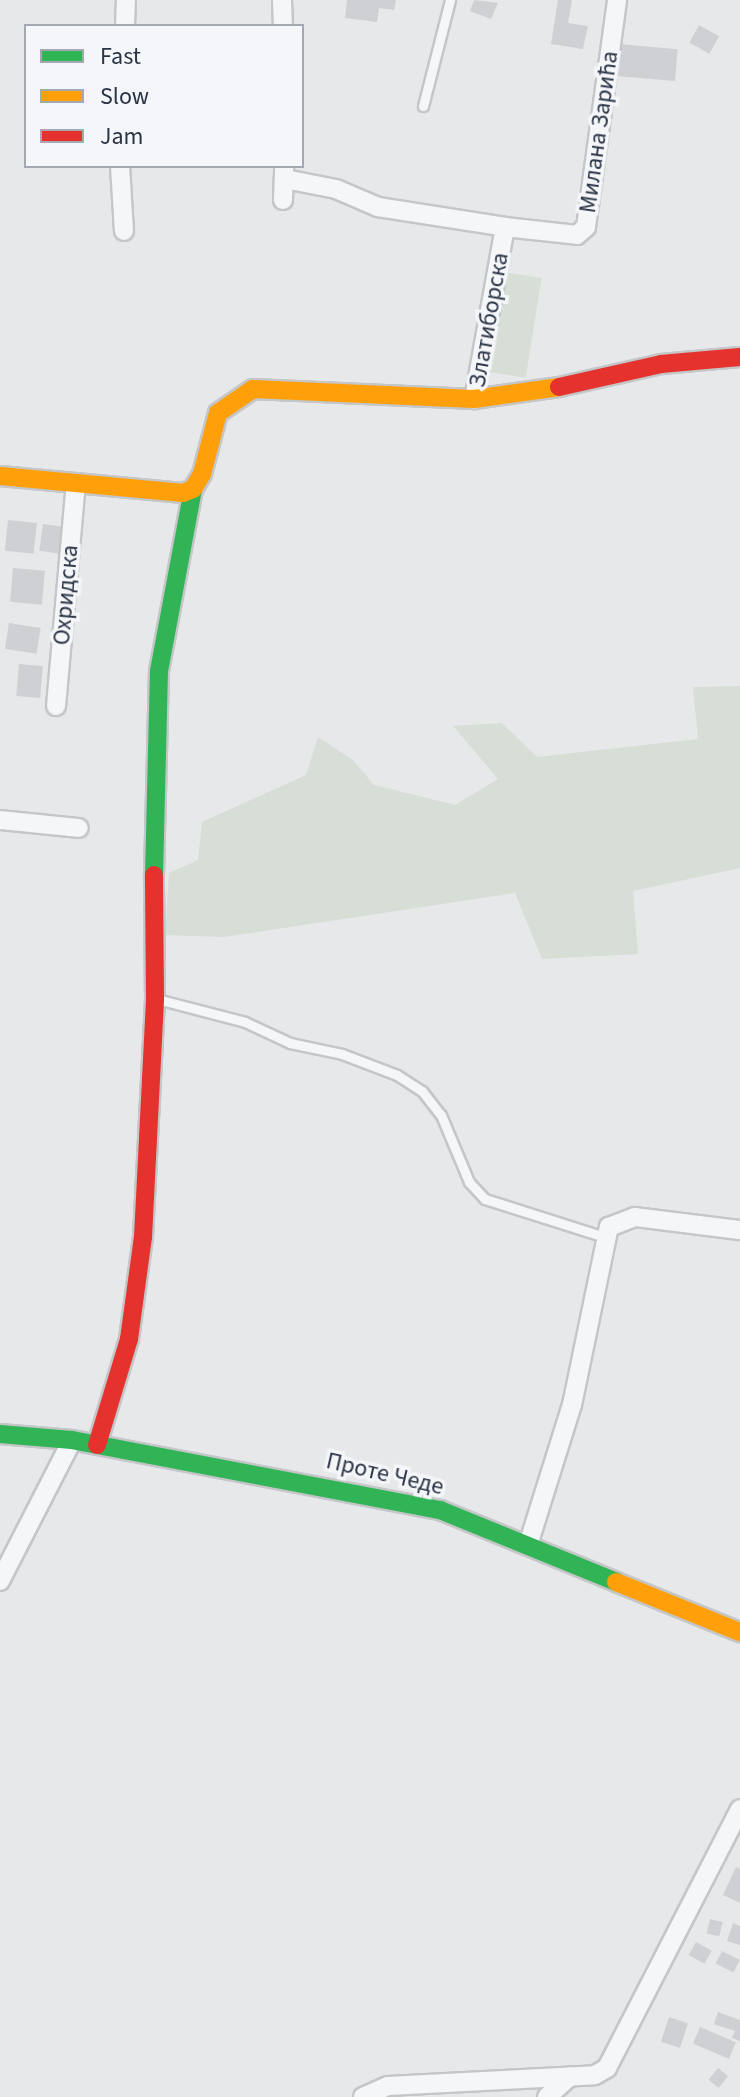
<!DOCTYPE html>
<meta charset="utf-8">
<style>
body{margin:0}
#map{position:relative;width:740px;height:2097px;overflow:hidden;background:#e6e8ea;font-family:"Source Sans 3",sans-serif}
div>[style]{position:absolute}
.green>*{inset:0;background:#d6ded6;transform-origin:0 0}
.building>*{inset:0;background:#ced0d3;transform-origin:0 0}
.roads{filter:drop-shadow(2px 0 #c4c6c8) drop-shadow(-2px 0 #c4c6c8) drop-shadow(0 2px #c4c6c8) drop-shadow(0 -2px #c4c6c8)}
.lane>*{height:9px;margin:-4.5px;padding:0 4.5px;transform-origin:4.5px;border-radius:4.5px;background:#f5f6f7}
.street>*{height:18px;margin:-9px;padding:0 9px;transform-origin:9px;border-radius:9px;background:#f5f6f7}
.fast>*{height:18px;margin:-9px;padding:0 9px;transform-origin:9px;border-radius:9px;background:#30b455}
.slow>*{height:18px;margin:-9px;padding:0 9px;transform-origin:9px;border-radius:9px;background:#ff9f0a}
.jam>*{height:18px;margin:-9px;padding:0 9px;transform-origin:9px;border-radius:9px;background:#e5322d}
span{translate:-50% -50%;white-space:nowrap;text-align:center;line-height:1.15;-webkit-text-stroke:7px #f4f6f9;paint-order:stroke}
.street-label{font-size:24px;color:#2b3445}
.legend{position:absolute;left:24px;top:24px;width:280px;height:144px;box-sizing:border-box;background:#f4f6f9;border:2px solid #a4a8b1;margin:0;padding:10px 14px;list-style:none;font-size:24px;color:#2b3445}
.legend li{display:flex;align-items:center;gap:16px;height:40px}
.legend b{width:40px;border:2px solid #a4a8b1}
</style>
<div id="map">
<div class="green">
<div style="left:504px;top:272px;width:38px;height:101px;rotate:9deg"></div>
<div style="clip-path:polygon(740px 686px,740px 868px,633px 891px,638px 954px,542px 959px,515px 893px,224px 937px,165px 935px,169px 873px,198px 860px,202px 822px,306px 775px,318px 737px,353px 760px,374px 785px,455px 805px,498px 779px,453px 726px,502px 723px,537px 757px,698px 739px,693px 687px)"></div>
</div>
<div class="building">
<div style="clip-path:polygon(347px 0,396px 0,394px 10px,379px 8px,377px 22px,345px 18px)"></div>
<div style="clip-path:polygon(474px 0,498px 3px,491px 19px,470px 11px)"></div>
<div style="clip-path:polygon(558px 0,572px 0,568px 23px,588px 26px,583px 49px,551px 44px)"></div>
<div style="left:699px;top:25px;width:23px;height:20px;rotate:29deg"></div>
<div style="left:619px;top:44px;width:59px;height:32px;rotate:5deg"></div>
<div style="left:8px;top:520px;width:29px;height:31px;rotate:6deg"></div>
<div style="left:43px;top:524px;width:21px;height:27px;rotate:8deg"></div>
<div style="left:13px;top:568px;width:32px;height:34px;rotate:5deg"></div>
<div style="left:9px;top:623px;width:32px;height:26px;rotate:9deg"></div>
<div style="left:19px;top:664px;width:24px;height:32px;rotate:5deg"></div>
<div style="clip-path:polygon(736px 1867px,740px 1869px,740px 1903px,723px 1895px)"></div>
<div style="left:710px;top:1919px;width:13px;height:15px;rotate:13deg"></div>
<div style="clip-path:polygon(733px 1923px,740px 1926px,740px 1945px,727px 1941px)"></div>
<div style="left:696px;top:1942px;width:18px;height:15px;rotate:29deg"></div>
<div style="left:722px;top:1951px;width:20px;height:14px;rotate:27deg"></div>
<div style="clip-path:polygon(718px 2012px,740px 2020px,740px 2041px,732px 2038px,735px 2031px,714px 2024px)"></div>
<div style="left:669px;top:2017px;width:20px;height:26px;rotate:18deg"></div>
<div style="left:700px;top:2027px;width:39px;height:18px;rotate:23deg"></div>
<div style="left:718px;top:2068px;width:13px;height:15px;rotate:39deg"></div>
</div>
<div class="roads">
<div class="lane">
<div style="left:423px;top:106px;width:109px;rotate:-75.7deg"></div>
<div style="left:157px;top:999px;width:91px;rotate:14.6deg"></div>
<div style="left:245px;top:1022px;width:50px;rotate:25deg"></div>
<div style="left:290px;top:1043px;width:53px;rotate:11.9deg"></div>
<div style="left:342px;top:1054px;width:59px;rotate:20.9deg"></div>
<div style="left:397px;top:1075px;width:30px;rotate:33deg"></div>
<div style="left:422px;top:1091px;width:31px;rotate:52deg"></div>
<div style="left:441px;top:1115px;width:73px;rotate:67.3deg"></div>
<div style="left:469px;top:1182px;width:23px;rotate:47deg"></div>
<div style="left:485px;top:1199px;width:126px;rotate:17.6deg"></div>
</div>
<div class="street">
<div style="left:282px;top:0;width:26px;rotate:88deg"></div>
<div style="left:125px;top:26px;width:26px;rotate:-88deg"></div>
<div style="left:120px;top:166px;width:65px;rotate:86.5deg"></div>
<div style="left:285px;top:179px;width:52px;rotate:11.1deg"></div>
<div style="left:336px;top:189px;width:46px;rotate:23.2deg"></div>
<div style="left:378px;top:207px;width:129px;rotate:8.9deg"></div>
<div style="left:505px;top:227px;width:175px;rotate:100.2deg"></div>
<div style="left:283px;top:200px;width:33px;rotate:-88deg"></div>
<div style="left:505px;top:227px;width:72px;rotate:6.3deg"></div>
<div style="left:577px;top:235px;width:12px;rotate:-42deg"></div>
<div style="left:586px;top:227px;width:229px;rotate:-82.2deg"></div>
<div style="left:56px;top:706px;width:223px;rotate:-84.9deg"></div>
<div style="left:0;top:820px;width:79px;rotate:5.8deg"></div>
<div style="left:528px;top:1545px;width:147px;rotate:-72.6deg"></div>
<div style="left:572px;top:1405px;width:182px;rotate:-78.3deg"></div>
<div style="left:609px;top:1227px;width:28px;rotate:-21deg"></div>
<div style="left:635px;top:1217px;width:106px;rotate:7.1deg"></div>
<div style="left:0;top:1581px;width:158px;rotate:-62.9deg"></div>
<div style="left:363px;top:2097px;width:27px;rotate:-24deg"></div>
<div style="left:388px;top:2086px;width:207px;rotate:-3deg"></div>
<div style="left:595px;top:2075px;width:14px;rotate:-30deg"></div>
<div style="left:607px;top:2068px;width:291px;rotate:-62.8deg"></div>
<div style="left:547px;top:2097px;width:31px;rotate:-42deg"></div>
</div>
<div class="fast">
<div style="left:154px;top:875px;width:204px;rotate:-88.6deg"></div>
<div style="left:159px;top:671px;width:185px;rotate:-79.4deg"></div>
<div style="left:0;top:1434px;width:72px;rotate:4.8deg"></div>
<div style="left:72px;top:1440px;width:375px;rotate:10.8deg"></div>
<div style="left:440px;top:1510px;width:190px;rotate:22.2deg"></div>
</div>
<div class="slow">
<div style="left:0;top:476px;width:184px;rotate:5.3deg"></div>
<div style="left:183px;top:493px;width:11px;rotate:-22deg"></div>
<div style="left:193px;top:489px;width:17px;rotate:-59deg"></div>
<div style="left:202px;top:474px;width:63px;rotate:-75.3deg"></div>
<div style="left:218px;top:413px;width:42px;rotate:-34.4deg"></div>
<div style="left:253px;top:389px;width:221px;rotate:2.6deg"></div>
<div style="left:474px;top:399px;width:86px;rotate:-8deg"></div>
<div style="left:616px;top:1582px;width:134px;rotate:22deg"></div>
</div>
<div class="jam">
<div style="left:559px;top:387px;width:105px;rotate:-12.7deg"></div>
<div style="left:661px;top:364px;width:79px;rotate:-5.1deg"></div>
<div style="left:97px;top:1445px;width:111px;rotate:-73.2deg"></div>
<div style="left:129px;top:1339px;width:103px;rotate:-82.2deg"></div>
<div style="left:143px;top:1237px;width:239px;rotate:-87.1deg"></div>
<div style="left:155px;top:998px;width:123px;rotate:-90.5deg"></div>
</div>
</div>
<div class="street-label">
<span style="left:599px;top:132px;rotate:-82deg">Милана Зарића</span>
<span style="left:489px;top:320px;rotate:-80deg">Златиборска</span>
<span style="left:66px;top:595px;rotate:-85deg">Охридска</span>
<span style="left:385px;top:1474px;rotate:13deg">Проте Чеде</span>
</div>
<ul class="legend">
<li><b style="height:10px;background:#30b455"></b>Fast</li>
<li><b style="height:10px;background:#ff9f0a"></b>Slow</li>
<li><b style="height:10px;background:#e5322d"></b>Jam</li>
</ul>
</div>
